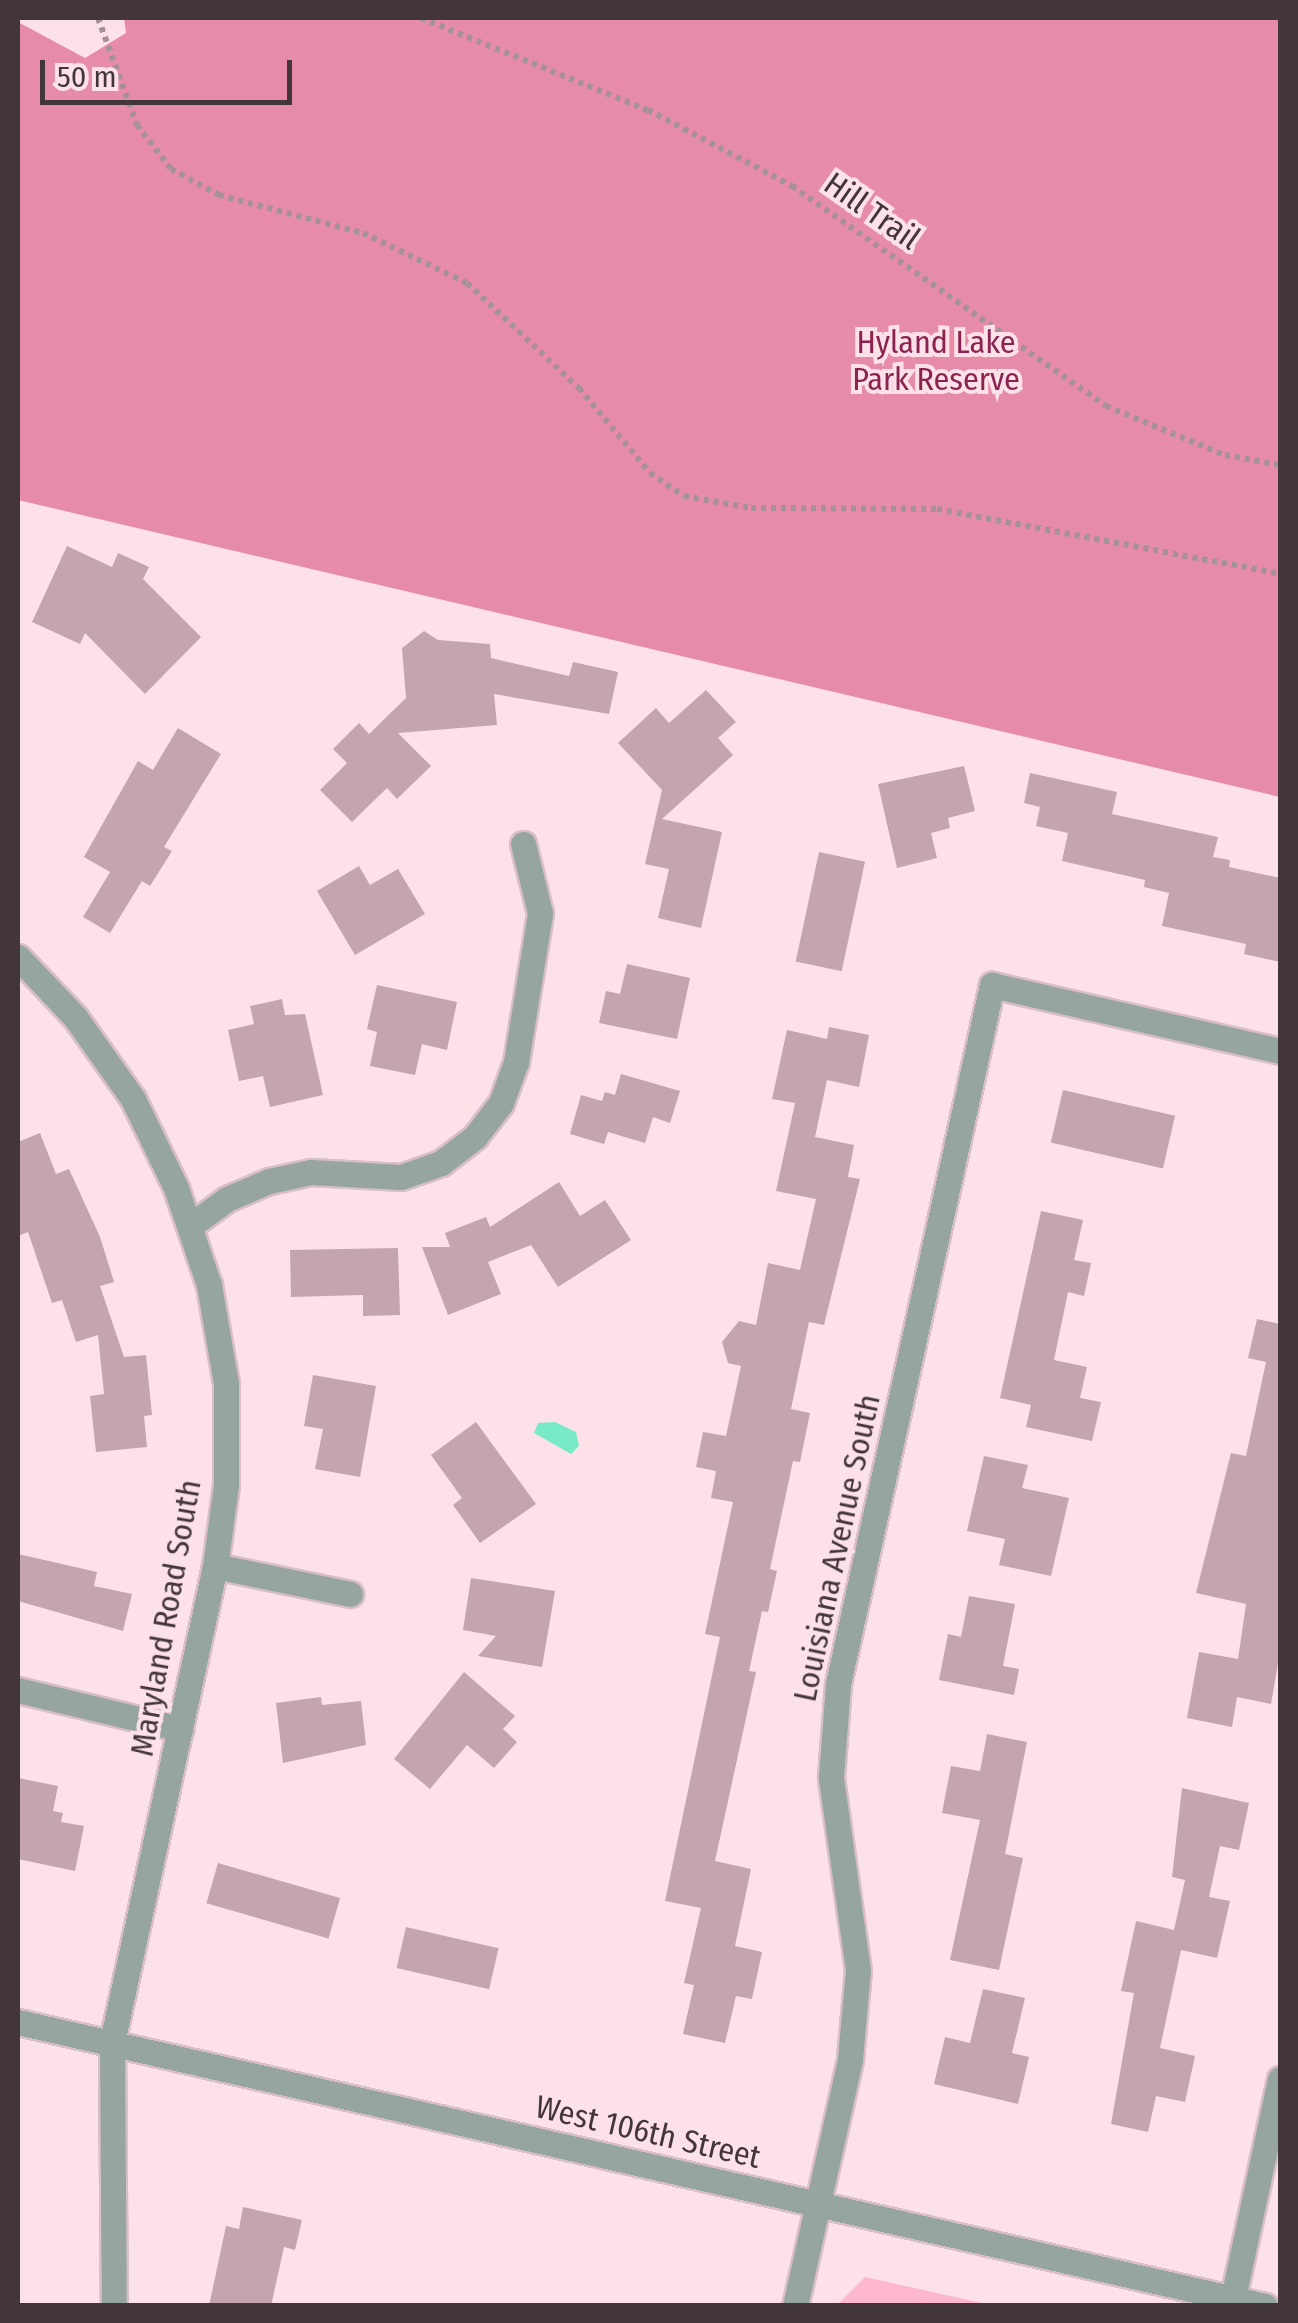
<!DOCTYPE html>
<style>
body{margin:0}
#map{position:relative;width:1298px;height:2323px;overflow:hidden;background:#fde1e9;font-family:"Fira Sans Condensed",sans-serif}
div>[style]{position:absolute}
.green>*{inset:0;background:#fdb8cd}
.forest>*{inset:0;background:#e68caa}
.water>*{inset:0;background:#79eac8}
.building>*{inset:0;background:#c4a4ad;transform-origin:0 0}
.path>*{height:6px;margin-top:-3px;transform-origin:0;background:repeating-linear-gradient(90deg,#a69197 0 5px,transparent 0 10px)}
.roads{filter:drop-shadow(2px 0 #d8bfc6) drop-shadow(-2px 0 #d8bfc6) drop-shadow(0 2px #d8bfc6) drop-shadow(0 -2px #d8bfc6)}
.minor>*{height:25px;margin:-12.5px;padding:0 12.5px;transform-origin:12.5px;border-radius:12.5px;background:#97a5a0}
.tertiary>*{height:25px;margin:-12.5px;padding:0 12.5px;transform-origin:12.5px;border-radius:12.5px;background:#97a5a0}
span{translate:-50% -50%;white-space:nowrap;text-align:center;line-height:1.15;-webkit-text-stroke:8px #fde1e9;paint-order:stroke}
.street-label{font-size:32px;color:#43363a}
.park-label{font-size:32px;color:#8b2350}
.frame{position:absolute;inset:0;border:20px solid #43363a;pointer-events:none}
.scale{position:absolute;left:40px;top:60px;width:252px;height:45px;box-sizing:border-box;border:5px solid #43363a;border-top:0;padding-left:12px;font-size:30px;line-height:35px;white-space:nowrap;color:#43363a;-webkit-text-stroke:8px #fde1e9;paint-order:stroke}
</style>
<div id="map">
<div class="green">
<div style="clip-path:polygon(865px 2277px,991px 2305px,837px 2305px)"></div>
</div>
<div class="forest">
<div style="clip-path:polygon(124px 18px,1280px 18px,1280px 797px,18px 500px,18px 22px,85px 58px,126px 33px)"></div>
</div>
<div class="water">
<div style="clip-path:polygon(555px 1422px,576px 1432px,579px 1446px,571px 1454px,534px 1433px,538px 1423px)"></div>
</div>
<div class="building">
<div style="clip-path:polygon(67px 546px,112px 567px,118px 553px,149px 567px,143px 579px,201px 637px,145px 694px,85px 633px,80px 644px,32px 622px)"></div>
<div style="clip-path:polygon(424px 631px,438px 640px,490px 644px,491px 658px,569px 676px,573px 662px,618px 672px,609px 714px,494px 694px,497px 725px,398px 733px,431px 766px,397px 799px,387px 788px,352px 822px,320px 790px,347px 763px,333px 749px,359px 723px,369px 734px,406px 698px,402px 648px)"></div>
<div style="clip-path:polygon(706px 690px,736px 722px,718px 738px,733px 755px,662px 819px,722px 832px,701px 928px,658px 918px,669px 869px,645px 864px,662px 790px,618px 743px,656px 708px,669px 723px)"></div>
<div style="clip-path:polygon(178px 728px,221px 754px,164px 847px,172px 851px,150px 886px,142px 881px,110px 933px,83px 917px,110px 872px,84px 857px,138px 761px,153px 770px)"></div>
<div style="clip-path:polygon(964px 766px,975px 811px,948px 818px,950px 828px,931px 833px,937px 858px,897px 868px,878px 784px)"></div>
<div style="clip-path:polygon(1030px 773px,1117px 792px,1112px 814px,1218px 837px,1213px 857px,1230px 860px,1229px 867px,1280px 878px,1280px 962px,1244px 954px,1246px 944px,1162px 926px,1169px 893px,1144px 887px,1145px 880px,1062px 861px,1068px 833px,1036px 826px,1040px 807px,1024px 803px)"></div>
<div style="left:819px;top:852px;width:47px;height:112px;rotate:12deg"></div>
<div style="clip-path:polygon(359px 866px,370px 885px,398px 869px,425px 914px,355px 955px,317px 891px)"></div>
<div style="clip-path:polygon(627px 964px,690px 978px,677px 1039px,599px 1023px,606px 991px,620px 994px)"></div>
<div style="clip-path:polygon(377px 985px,457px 1002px,447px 1050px,422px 1044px,415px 1075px,370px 1066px,377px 1032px,367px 1029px)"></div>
<div style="clip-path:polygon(282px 999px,285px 1015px,305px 1014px,323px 1095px,270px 1107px,263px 1076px,239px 1081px,228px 1030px,254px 1024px,250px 1006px)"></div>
<div style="clip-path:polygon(829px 1027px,869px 1035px,859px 1087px,827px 1080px,815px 1137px,854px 1145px,848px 1177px,860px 1179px,824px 1325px,809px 1322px,791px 1409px,810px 1413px,800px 1462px,793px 1461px,770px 1569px,777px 1571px,768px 1612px,762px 1611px,749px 1671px,756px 1672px,715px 1861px,751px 1869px,735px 1946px,762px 1952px,752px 1999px,736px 1996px,725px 2043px,683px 2034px,694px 1985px,684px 1983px,701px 1908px,665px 1901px,720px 1637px,705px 1634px,733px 1502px,711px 1498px,716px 1471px,696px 1467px,703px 1432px,726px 1436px,741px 1366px,728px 1363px,722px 1342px,739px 1321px,756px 1325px,768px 1263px,800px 1270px,816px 1199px,776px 1191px,795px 1103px,772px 1099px,787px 1030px,827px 1039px)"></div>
<div style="clip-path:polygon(621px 1074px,680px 1091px,670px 1123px,653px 1117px,645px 1143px,608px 1132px,604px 1144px,570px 1134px,581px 1095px,602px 1101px,605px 1092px,615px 1095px)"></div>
<div style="left:1063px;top:1090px;width:115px;height:54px;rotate:13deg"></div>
<div style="clip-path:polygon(40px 1133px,56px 1174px,69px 1169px,100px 1237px,114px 1282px,100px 1286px,124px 1357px,146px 1355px,152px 1415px,144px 1416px,147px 1447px,96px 1452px,90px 1396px,104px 1394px,98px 1335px,76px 1342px,62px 1300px,52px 1303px,28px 1232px,18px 1236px,18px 1142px)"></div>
<div style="clip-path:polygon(559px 1182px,580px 1216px,605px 1200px,631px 1240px,558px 1287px,531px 1245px,488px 1262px,501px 1294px,448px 1315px,422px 1247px,450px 1247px,445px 1233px,486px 1217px,490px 1227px)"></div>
<div style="clip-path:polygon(1041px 1211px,1083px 1220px,1074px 1260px,1091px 1263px,1084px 1296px,1068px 1292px,1054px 1360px,1087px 1367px,1080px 1398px,1101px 1402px,1092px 1441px,1026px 1427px,1031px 1405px,1000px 1398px)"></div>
<div style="clip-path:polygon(398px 1248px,400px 1315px,363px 1316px,363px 1295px,291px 1297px,290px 1250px)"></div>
<div style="clip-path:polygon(1257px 1319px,1280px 1324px,1280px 1652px,1271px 1704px,1237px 1697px,1232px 1727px,1187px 1718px,1199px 1652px,1238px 1659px,1246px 1604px,1196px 1593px,1231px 1453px,1246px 1456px,1266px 1362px,1248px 1358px)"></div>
<div style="clip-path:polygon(313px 1375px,376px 1386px,360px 1477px,315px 1469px,323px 1429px,304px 1426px)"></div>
<div style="clip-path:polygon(476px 1422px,536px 1504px,480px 1543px,453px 1505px,462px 1498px,431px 1455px)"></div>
<div style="clip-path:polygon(984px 1456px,1028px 1465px,1022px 1488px,1069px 1498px,1051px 1576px,999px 1565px,1005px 1539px,967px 1531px)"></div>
<div style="clip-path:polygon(18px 1554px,97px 1572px,94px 1586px,132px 1594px,123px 1631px,18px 1601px)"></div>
<div style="clip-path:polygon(471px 1578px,555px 1591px,542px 1667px,478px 1656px,496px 1636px,463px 1630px)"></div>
<div style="clip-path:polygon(969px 1596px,1015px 1604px,1003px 1666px,1019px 1669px,1014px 1695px,939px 1680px,948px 1634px,961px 1637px)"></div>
<div style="clip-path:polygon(464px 1672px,515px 1716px,503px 1729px,517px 1742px,494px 1768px,467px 1745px,430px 1789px,394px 1759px)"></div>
<div style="clip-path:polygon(321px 1697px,322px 1705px,361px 1701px,366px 1745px,283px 1763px,276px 1703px)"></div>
<div style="clip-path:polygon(987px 1734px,1027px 1742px,1005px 1854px,1023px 1858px,999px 1970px,950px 1960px,980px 1820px,942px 1813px,951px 1766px,980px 1771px)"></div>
<div style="clip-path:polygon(18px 1778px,58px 1786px,53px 1811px,63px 1813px,61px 1822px,84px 1826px,75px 1871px,18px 1859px)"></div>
<div style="clip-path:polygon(1182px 1788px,1249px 1803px,1239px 1850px,1220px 1846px,1209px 1897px,1230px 1901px,1217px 1958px,1181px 1950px,1160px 2048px,1195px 2056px,1185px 2102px,1156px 2096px,1148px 2132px,1111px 2124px,1134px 1993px,1121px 1991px,1136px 1921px,1174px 1930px,1185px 1880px,1172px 1877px)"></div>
<div style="left:218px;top:1863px;width:127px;height:42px;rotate:16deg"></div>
<div style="left:406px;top:1927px;width:95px;height:42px;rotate:13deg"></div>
<div style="clip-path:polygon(983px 1989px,1025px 1998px,1012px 2053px,1029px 2057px,1018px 2104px,934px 2084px,945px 2037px,970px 2043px)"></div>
<div style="clip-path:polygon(243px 2207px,302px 2220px,295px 2250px,284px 2247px,271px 2306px,209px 2306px,226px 2226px,239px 2229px)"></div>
</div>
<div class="path">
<div style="left:98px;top:18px;width:114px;rotate:70deg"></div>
<div style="left:137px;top:125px;width:56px;rotate:52.3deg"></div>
<div style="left:171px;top:169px;width:55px;rotate:28.4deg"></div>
<div style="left:219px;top:195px;width:149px;rotate:14.8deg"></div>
<div style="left:363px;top:233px;width:115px;rotate:25.7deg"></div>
<div style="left:467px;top:283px;width:154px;rotate:43.2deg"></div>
<div style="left:579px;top:388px;width:111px;rotate:50.1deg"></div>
<div style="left:650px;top:473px;width:41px;rotate:34.1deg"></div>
<div style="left:684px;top:496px;width:68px;rotate:10.2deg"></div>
<div style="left:751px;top:508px;width:186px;rotate:0.3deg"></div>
<div style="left:937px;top:509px;width:349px;rotate:10.7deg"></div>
<div style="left:421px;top:18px;width:245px;rotate:22.1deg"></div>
<div style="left:648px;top:110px;width:163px;rotate:27.8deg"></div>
<div style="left:792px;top:186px;width:383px;rotate:35deg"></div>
<div style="left:1106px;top:406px;width:129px;rotate:22.4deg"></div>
<div style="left:1225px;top:455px;width:56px;rotate:10.3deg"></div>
</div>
<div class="roads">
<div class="minor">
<div style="left:18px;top:957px;width:83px;rotate:46.5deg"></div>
<div style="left:75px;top:1017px;width:100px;rotate:54.7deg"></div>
<div style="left:133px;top:1099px;width:99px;rotate:64.2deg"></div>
<div style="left:176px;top:1188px;width:102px;rotate:71.2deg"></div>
<div style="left:209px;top:1285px;width:99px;rotate:80.2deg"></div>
<div style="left:226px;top:1383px;width:102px;rotate:90deg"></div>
<div style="left:226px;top:1485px;width:82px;rotate:97.7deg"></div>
<div style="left:215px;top:1566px;width:488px;rotate:102.2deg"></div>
<div style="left:112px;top:2043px;width:263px;rotate:89.6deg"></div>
<div style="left:190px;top:1226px;width:46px;rotate:-36.1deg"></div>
<div style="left:227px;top:1199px;width:46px;rotate:-23.2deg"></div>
<div style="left:269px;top:1181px;width:43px;rotate:-12.1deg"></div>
<div style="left:311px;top:1172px;width:90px;rotate:3.2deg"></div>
<div style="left:401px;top:1177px;width:42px;rotate:-19.3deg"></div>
<div style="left:441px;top:1163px;width:43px;rotate:-37.4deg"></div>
<div style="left:475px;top:1137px;width:43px;rotate:-52.6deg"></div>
<div style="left:501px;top:1103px;width:44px;rotate:-69.9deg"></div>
<div style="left:516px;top:1062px;width:151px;rotate:-80.8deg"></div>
<div style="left:540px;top:913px;width:71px;rotate:-103.8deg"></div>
<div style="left:215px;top:1566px;width:138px;rotate:11.7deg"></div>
<div style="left:18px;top:1690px;width:167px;rotate:13.5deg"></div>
<div style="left:1233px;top:2298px;width:224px;rotate:-77.9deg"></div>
<div style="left:795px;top:2306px;width:253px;rotate:-77.4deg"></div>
<div style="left:850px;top:2059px;width:89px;rotate:-84.9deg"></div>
<div style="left:858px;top:1970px;width:195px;rotate:-98deg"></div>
<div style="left:831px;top:1777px;width:93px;rotate:-85.7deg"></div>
<div style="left:838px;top:1684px;width:716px;rotate:-77.58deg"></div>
<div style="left:992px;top:985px;width:295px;rotate:12.9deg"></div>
</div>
<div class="tertiary">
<div style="left:18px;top:2022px;width:1279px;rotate:12.83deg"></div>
</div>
</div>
<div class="street-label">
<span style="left:872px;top:211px;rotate:35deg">Hill Trail</span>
<span style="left:837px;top:1548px;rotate:-78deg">Louisiana Avenue South</span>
<span style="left:166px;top:1618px;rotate:-80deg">Maryland Road South</span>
<span style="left:648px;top:2132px;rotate:13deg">West 106th Street</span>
</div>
<div class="park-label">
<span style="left:936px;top:361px">Hyland Lake<br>Park Reserve</span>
</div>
<div class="frame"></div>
<div class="scale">50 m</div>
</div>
